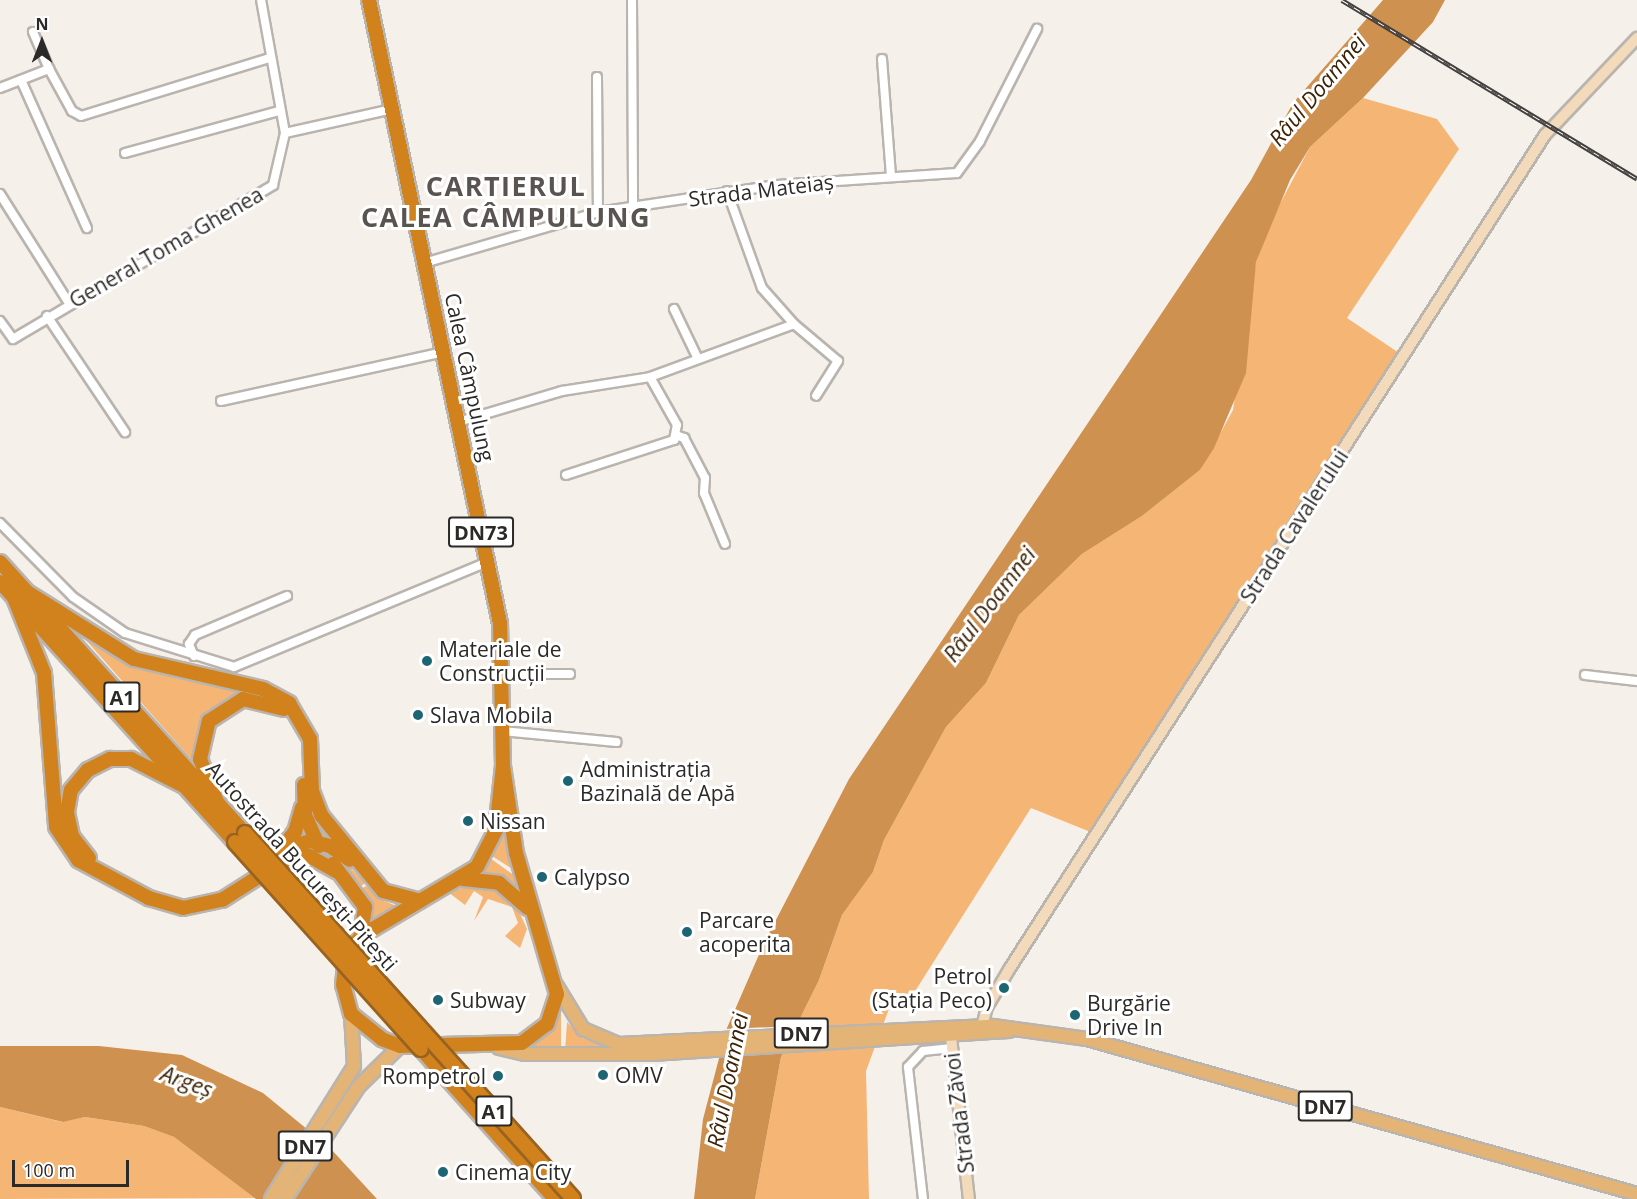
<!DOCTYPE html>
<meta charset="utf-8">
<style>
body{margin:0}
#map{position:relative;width:1637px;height:1199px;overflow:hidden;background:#f6f0eb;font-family:"Open Sans",sans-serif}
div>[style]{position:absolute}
.green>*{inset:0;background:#f5b575}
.water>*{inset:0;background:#cf9150}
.pier>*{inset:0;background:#f6f0eb}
.roads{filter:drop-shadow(2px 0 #bab4af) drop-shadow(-2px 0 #bab4af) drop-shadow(0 2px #bab4af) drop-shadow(0 -2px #bab4af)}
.street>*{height:8px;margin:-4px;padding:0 4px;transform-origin:4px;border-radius:4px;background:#fff}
.secondary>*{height:10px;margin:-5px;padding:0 5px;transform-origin:5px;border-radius:5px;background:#f2dabb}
.primary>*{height:12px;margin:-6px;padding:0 6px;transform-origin:6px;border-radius:6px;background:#e4b477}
.highway>*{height:14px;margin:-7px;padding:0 7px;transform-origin:7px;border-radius:7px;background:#d2821d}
.rail>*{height:4.5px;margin-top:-2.25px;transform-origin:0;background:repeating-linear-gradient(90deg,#fff 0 7px,#42403e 0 14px);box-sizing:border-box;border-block:2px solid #42403e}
.bridges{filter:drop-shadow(2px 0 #986321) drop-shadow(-2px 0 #986321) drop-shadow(0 2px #986321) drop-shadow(0 -2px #986321)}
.highway-bridge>*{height:14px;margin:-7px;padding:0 7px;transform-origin:7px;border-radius:7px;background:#d2821d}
.dots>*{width:16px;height:16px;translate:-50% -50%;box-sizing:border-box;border:3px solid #fff;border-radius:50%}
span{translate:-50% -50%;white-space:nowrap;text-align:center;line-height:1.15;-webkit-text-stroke:6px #fff;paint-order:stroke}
.shield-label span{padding:2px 4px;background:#fff;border:2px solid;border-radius:4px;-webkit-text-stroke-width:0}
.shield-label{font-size:20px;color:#2c2a28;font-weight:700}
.street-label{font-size:21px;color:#2c2a28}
.poi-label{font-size:21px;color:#2c2a28}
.left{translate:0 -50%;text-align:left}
.right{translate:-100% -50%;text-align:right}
.water-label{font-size:22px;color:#3c2306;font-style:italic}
.district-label{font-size:27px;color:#595450;font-weight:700;letter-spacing:1.5px}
.north{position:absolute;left:12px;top:12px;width:60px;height:60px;-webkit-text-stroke:4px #fff;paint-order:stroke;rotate:0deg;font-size:16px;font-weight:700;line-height:24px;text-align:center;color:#2c2a28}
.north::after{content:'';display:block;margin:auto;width:21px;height:27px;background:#2c2a28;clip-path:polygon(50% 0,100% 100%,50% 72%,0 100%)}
.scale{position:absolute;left:12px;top:1160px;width:117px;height:27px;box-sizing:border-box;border:3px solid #2c2a28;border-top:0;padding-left:8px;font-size:18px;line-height:21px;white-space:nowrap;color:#2c2a28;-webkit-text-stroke:4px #fff;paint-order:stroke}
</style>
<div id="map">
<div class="green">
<div style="clip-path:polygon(1363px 98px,1437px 119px,1459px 149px,1347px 318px,1405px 357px,1382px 400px,1103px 837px,1031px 808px,912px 996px,893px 998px,866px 1071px,869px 1199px,755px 1199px,781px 1057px,819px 980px,842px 915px,873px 872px,884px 840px,946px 727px,986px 683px,1019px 615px,1082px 554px,1142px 516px,1200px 470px,1233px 410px,1256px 262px,1271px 221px,1310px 147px)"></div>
<div style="clip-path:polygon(77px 630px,87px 636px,269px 696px,235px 696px,210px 714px,200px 769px)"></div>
<div style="clip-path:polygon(503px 820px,514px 870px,492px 856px)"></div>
<div style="clip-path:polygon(326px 850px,348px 865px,365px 883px,359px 888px)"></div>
<div style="clip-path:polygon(490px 858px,515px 876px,518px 885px,479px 871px)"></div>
<div style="clip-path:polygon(472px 885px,499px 890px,516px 905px,527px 929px,520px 948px,505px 936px,518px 923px,512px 907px,488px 899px,474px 921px,483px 897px,474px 891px,465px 905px,448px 892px)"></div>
<div style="clip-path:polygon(366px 886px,384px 901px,397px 906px,371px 920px,370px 901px,361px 889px)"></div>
<div style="clip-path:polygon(561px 1012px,561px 1051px,524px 1050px,545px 1037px)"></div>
<div style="clip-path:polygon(567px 1022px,582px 1038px,611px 1048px,565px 1051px)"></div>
<div style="clip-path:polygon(0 1107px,62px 1122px,85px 1117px,144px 1126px,174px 1137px,255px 1198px,0 1199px)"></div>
</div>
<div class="water">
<div style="clip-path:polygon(1383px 0,1445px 0,1433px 22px,1363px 98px,1310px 147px,1290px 180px,1256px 262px,1246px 373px,1214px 448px,1200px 470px,1142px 516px,1082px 554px,1019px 615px,986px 683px,946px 727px,884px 840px,873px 872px,842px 915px,819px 980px,781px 1057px,755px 1199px,694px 1199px,703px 1119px,727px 1028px,764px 943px,849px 779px,1251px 180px,1293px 103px)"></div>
<div style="clip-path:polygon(0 1046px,99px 1046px,182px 1055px,263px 1093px,330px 1148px,377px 1199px,256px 1199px,174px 1137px,144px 1126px,85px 1117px,63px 1122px,0 1107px)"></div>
</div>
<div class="pier">
<div style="clip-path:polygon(796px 1026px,786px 1053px,716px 1057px,724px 1029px)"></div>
</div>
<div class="roads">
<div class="street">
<div style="left:632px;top:0;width:207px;rotate:89.7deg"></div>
<div style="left:33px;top:32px;width:40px;rotate:66.6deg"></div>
<div style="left:882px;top:59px;width:117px;rotate:85.6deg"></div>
<div style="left:597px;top:77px;width:135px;rotate:89.6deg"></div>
<div style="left:21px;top:80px;width:162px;rotate:66deg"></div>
<div style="left:0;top:88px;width:53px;rotate:-21.2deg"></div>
<div style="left:49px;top:69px;width:48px;rotate:61.3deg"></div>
<div style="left:72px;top:111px;width:10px;rotate:29deg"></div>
<div style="left:81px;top:116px;width:198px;rotate:-17.1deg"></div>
<div style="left:285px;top:133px;width:110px;rotate:-12.6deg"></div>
<div style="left:125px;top:153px;width:160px;rotate:-15.3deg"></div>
<div style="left:727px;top:191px;width:103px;rotate:70.2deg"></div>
<div style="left:762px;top:288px;width:48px;rotate:48.4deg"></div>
<div style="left:794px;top:324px;width:57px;rotate:40.1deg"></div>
<div style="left:838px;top:361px;width:41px;rotate:122.2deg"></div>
<div style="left:0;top:194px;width:129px;rotate:57.7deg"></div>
<div style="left:424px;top:263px;width:181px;rotate:-16.3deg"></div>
<div style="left:598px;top:212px;width:181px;rotate:-8.6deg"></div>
<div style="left:777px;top:185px;width:180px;rotate:-3.8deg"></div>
<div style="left:957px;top:173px;width:39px;rotate:-54deg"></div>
<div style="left:980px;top:141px;width:126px;rotate:-63deg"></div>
<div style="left:674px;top:309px;width:55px;rotate:64.4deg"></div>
<div style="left:47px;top:316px;width:140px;rotate:56.1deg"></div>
<div style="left:0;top:321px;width:22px;rotate:54deg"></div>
<div style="left:13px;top:339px;width:302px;rotate:-30.6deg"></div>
<div style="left:273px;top:185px;width:53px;rotate:-77deg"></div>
<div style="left:285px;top:133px;width:135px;rotate:-100.2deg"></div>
<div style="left:221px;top:401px;width:227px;rotate:-12.4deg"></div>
<div style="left:458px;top:422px;width:109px;rotate:-16.6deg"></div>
<div style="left:562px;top:391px;width:89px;rotate:-9deg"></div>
<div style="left:650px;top:377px;width:153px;rotate:-20.2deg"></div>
<div style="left:676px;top:435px;width:9px;rotate:21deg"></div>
<div style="left:684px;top:438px;width:45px;rotate:62.3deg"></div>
<div style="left:705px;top:478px;width:15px;rotate:94deg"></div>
<div style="left:704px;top:493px;width:55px;rotate:67.6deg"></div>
<div style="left:566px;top:475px;width:114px;rotate:-18deg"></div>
<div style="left:674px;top:440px;width:15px;rotate:-79deg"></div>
<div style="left:677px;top:425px;width:55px;rotate:-119.4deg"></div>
<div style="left:0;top:523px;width:104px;rotate:45.4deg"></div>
<div style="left:73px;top:597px;width:63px;rotate:34.7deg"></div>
<div style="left:125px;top:633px;width:114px;rotate:17.3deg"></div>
<div style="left:234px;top:667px;width:274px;rotate:-22.5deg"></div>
<div style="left:194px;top:656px;width:13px;rotate:-113deg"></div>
<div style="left:189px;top:644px;width:11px;rotate:-56deg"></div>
<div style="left:195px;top:635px;width:100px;rotate:-23deg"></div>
<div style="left:502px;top:674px;width:68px"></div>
<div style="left:1585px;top:675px;width:52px;rotate:6.6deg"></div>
<div style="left:502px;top:731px;width:115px;rotate:5.5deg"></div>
<div style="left:923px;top:1199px;width:133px;rotate:-96.5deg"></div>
<div style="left:908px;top:1067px;width:22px;rotate:-47deg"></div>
<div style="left:923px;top:1051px;width:29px;rotate:-6deg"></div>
</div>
<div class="secondary">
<div style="left:950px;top:1028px;width:172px;rotate:83.7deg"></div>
<div style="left:981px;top:1032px;width:26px;rotate:-77deg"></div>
<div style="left:987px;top:1007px;width:45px;rotate:-59.5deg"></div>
<div style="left:1010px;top:968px;width:990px;rotate:-57.29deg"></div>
<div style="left:1545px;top:135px;width:134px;rotate:-46.5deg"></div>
</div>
<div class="primary">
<div style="left:556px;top:985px;width:52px;rotate:58.5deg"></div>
<div style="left:583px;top:1029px;width:39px;rotate:23deg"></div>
<div style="left:619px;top:1044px;width:374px;rotate:-2.8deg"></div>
<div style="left:993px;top:1026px;width:95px;rotate:7.9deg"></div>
<div style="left:1087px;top:1039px;width:571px;rotate:15.74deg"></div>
<div style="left:499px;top:1048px;width:27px;rotate:13deg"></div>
<div style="left:525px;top:1054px;width:127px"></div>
<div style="left:652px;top:1054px;width:358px;rotate:-3.7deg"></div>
<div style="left:271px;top:1199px;width:157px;rotate:-58deg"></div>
<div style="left:354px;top:1066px;width:52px;rotate:-93.3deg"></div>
<div style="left:285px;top:1199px;width:135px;rotate:-56.8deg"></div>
<div style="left:359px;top:1086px;width:57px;rotate:-44.3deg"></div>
</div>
<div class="highway">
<div style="left:369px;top:0;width:637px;rotate:78.13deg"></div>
<div style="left:500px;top:623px;width:143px;rotate:88.8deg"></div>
<div style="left:503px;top:766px;width:88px;rotate:81.5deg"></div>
<div style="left:516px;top:853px;width:147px;rotate:73.8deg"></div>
<div style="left:557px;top:994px;width:32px;rotate:108deg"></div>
<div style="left:547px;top:1024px;width:31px;rotate:143deg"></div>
<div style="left:522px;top:1043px;width:122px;rotate:178.6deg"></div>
<div style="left:400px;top:1046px;width:19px;rotate:-159deg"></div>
<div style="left:382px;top:1039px;width:40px;rotate:-141deg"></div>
<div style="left:351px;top:1014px;width:30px;rotate:-105deg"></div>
<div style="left:343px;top:985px;width:29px;rotate:-84deg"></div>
<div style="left:346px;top:956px;width:25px;rotate:-53deg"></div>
<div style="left:361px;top:936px;width:135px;rotate:-30.7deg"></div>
<div style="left:477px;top:867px;width:42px;rotate:-62.8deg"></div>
<div style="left:496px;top:830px;width:64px;rotate:-83.8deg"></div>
<div style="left:0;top:562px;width:365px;rotate:47.9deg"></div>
<div style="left:0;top:582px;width:350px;rotate:47.9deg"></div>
<div style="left:27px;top:592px;width:126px;rotate:32.1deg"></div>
<div style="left:134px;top:659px;width:132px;rotate:13.1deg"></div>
<div style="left:263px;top:689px;width:30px;rotate:28deg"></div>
<div style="left:289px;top:703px;width:42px;rotate:59.7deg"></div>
<div style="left:310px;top:739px;width:52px;rotate:87.8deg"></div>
<div style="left:312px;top:791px;width:26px;rotate:69deg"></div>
<div style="left:321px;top:815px;width:98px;rotate:50.8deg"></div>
<div style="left:383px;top:891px;width:38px;rotate:15deg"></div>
<div style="left:14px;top:598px;width:81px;rotate:68.2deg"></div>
<div style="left:44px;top:673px;width:154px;rotate:85.5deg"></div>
<div style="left:56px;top:827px;width:40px;rotate:56deg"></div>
<div style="left:78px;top:860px;width:81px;rotate:28.2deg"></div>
<div style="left:149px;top:898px;width:35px;rotate:16deg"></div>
<div style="left:183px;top:908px;width:40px;rotate:-12deg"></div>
<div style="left:222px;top:900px;width:82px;rotate:-32.5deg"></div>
<div style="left:291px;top:856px;width:18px"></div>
<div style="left:309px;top:856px;width:31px;rotate:29deg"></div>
<div style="left:304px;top:785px;width:30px;rotate:88deg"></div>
<div style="left:305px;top:815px;width:34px;rotate:66deg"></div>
<div style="left:217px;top:802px;width:46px;rotate:-111.6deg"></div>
<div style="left:200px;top:759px;width:39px;rotate:-77deg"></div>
<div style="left:209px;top:721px;width:40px;rotate:-32.9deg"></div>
<div style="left:243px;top:699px;width:42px;rotate:13.7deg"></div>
<div style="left:281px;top:849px;width:22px;rotate:-51deg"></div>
<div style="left:295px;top:832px;width:25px;rotate:-74deg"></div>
<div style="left:89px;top:858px;width:28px;rotate:-128deg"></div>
<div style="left:72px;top:836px;width:25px;rotate:-102deg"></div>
<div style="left:67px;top:812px;width:22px;rotate:-80deg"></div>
<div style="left:71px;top:790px;width:26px;rotate:-50deg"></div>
<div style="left:88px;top:770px;width:25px;rotate:-27deg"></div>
<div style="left:110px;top:759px;width:21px"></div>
<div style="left:131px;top:759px;width:59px;rotate:27deg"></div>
<div style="left:268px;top:859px;width:16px;rotate:-38deg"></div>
<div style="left:281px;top:849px;width:30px;rotate:-15deg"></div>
<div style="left:310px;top:841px;width:21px;rotate:14deg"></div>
<div style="left:330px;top:846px;width:24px;rotate:35deg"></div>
<div style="left:333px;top:864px;width:54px;rotate:53.3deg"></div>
<div style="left:365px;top:907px;width:29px;rotate:98deg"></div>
<div style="left:463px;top:879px;width:36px;rotate:6deg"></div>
<div style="left:499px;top:883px;width:38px;rotate:41deg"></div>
<div style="left:421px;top:1049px;width:201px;rotate:48.2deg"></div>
</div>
</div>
<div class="rail">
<div style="left:1342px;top:0;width:345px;rotate:31.2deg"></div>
</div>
<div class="bridges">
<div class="highway-bridge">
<div style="left:245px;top:833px;width:491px;rotate:48.1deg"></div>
<div style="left:235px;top:842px;width:278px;rotate:48.1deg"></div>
</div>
</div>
<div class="dots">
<div style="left:427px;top:661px;background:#1e6574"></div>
<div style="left:418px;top:715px;background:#1e6574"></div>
<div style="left:568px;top:781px;background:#1e6574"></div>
<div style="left:468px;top:821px;background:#1e6574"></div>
<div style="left:542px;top:877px;background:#1e6574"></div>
<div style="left:687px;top:932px;background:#1e6574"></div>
<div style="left:1004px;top:988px;background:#1e6574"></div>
<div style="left:438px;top:1000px;background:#1e6574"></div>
<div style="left:1075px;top:1015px;background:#1e6574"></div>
<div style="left:603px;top:1075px;background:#1e6574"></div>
<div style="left:498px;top:1076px;background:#1e6574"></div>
<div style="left:443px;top:1172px;background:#1e6574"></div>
</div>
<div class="shield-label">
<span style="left:481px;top:532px">DN73</span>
<span style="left:122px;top:697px">A1</span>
<span style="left:801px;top:1033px">DN7</span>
<span style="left:1325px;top:1106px">DN7</span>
<span style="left:494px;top:1111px">A1</span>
<span style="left:305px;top:1146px">DN7</span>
</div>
<div class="street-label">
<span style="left:761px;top:190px;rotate:-7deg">Strada Mateiaș</span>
<span style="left:166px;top:247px;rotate:-30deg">General Toma Ghenea</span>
<span style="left:470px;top:377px;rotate:78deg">Calea Câmpulung</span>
<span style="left:1294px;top:526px;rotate:-57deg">Strada Cavalerului</span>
<span style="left:302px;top:866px;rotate:48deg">Autostrada București-Pitești</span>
<span style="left:959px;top:1113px;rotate:-97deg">Strada Zăvoi</span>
</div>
<div class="poi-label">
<span class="left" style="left:439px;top:661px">Materiale de<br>Construcții</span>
<span class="left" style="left:430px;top:715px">Slava Mobila</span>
<span class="left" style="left:580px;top:781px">Administrația<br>Bazinală de Apă</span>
<span class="left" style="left:480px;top:821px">Nissan</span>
<span class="left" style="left:554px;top:877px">Calypso</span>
<span class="left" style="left:699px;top:932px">Parcare<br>acoperita</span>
<span class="right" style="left:992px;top:988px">Petrol<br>(Stația Peco)</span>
<span class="left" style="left:450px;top:1000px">Subway</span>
<span class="left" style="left:1087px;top:1015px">Burgărie<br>Drive In</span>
<span class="left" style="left:615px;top:1075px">OMV</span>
<span class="right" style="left:486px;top:1076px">Rompetrol</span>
<span class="left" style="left:455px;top:1172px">Cinema City</span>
</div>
<div class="water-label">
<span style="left:1317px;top:90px;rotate:-50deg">Râul Doamnei</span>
<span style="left:989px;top:604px;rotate:-53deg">Râul Doamnei</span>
<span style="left:727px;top:1080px;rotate:-79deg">Râul Doamnei</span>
<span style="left:187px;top:1081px;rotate:20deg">Argeș</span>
</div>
<div class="district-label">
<span style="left:506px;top:201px">CARTIERUL<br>CALEA CÂMPULUNG</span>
</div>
<div class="north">N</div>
<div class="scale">100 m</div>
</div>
